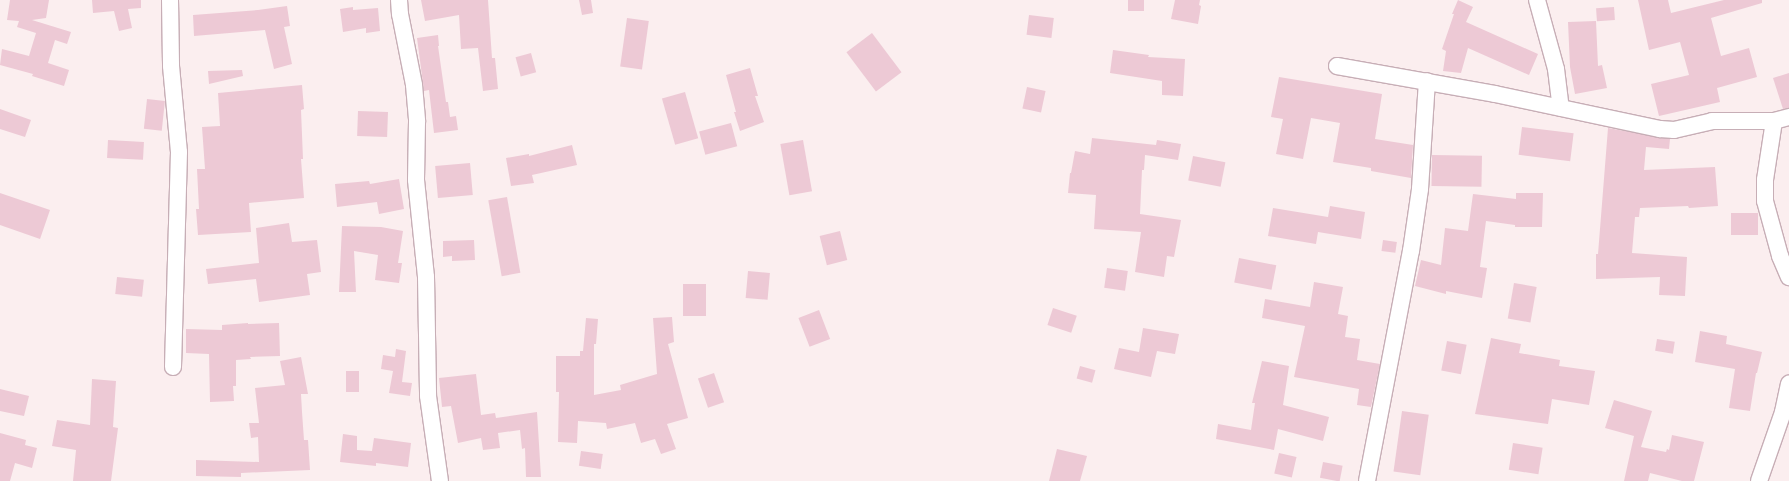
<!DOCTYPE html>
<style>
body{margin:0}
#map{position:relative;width:1789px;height:481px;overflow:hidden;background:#fbeeef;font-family:"Titillium Web",sans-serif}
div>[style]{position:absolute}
.building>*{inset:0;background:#edc9d5;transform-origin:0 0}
.roads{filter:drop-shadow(1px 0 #c7aeb6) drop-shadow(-1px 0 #c7aeb6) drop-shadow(0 1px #c7aeb6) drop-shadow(0 -1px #c7aeb6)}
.minor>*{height:16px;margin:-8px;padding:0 8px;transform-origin:8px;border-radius:8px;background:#fff}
span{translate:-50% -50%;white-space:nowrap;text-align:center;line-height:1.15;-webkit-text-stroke:3.5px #fdf4f5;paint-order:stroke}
</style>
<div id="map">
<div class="building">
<div style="clip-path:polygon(10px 0,49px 0,46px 18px,32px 20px,71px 32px,67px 44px,55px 40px,48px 63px,69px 70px,64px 86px,32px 76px,33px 74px,0 65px,2px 49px,29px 56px,36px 33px,17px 27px,19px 21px,7px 20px)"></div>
<div style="clip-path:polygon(92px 0,141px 0,141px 8px,128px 9px,132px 28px,119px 31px,114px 11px,93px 13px)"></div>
<div style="clip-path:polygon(421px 0,488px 0,492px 58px,495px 58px,498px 89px,483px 91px,478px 48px,461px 49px,459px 15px,425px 21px)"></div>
<div style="clip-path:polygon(579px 0,591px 0,593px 13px,582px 15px)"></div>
<div style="left:1128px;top:0;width:16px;height:11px"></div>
<div style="clip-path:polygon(1175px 0,1200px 0,1199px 5px,1201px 6px,1198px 24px,1171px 19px)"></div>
<div style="clip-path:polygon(1458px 0,1473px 7px,1466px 22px,1538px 54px,1529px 75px,1468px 48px,1461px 73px,1443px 71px,1446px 51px,1442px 49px,1454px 14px,1452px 14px)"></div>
<div style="clip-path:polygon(1638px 0,1668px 0,1671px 13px,1724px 0,1762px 0,1762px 3px,1711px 18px,1721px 56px,1749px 48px,1757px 77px,1717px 88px,1720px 102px,1659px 116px,1651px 84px,1689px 75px,1680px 42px,1649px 50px)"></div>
<div style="clip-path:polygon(287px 6px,290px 26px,284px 27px,292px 64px,274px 69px,265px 30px,194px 36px,193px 15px,258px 10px)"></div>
<div style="clip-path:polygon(353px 7px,353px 10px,378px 8px,380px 31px,366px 33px,366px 28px,343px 32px,340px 9px)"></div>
<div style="left:1614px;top:7px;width:13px;height:18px;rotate:86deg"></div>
<div style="left:1029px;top:15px;width:25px;height:20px;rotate:7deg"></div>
<div style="left:627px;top:18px;width:22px;height:49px;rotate:8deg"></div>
<div style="clip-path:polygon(1596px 21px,1598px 66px,1602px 65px,1607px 88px,1575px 94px,1570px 67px,1568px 22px)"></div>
<div style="left:872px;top:33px;width:49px;height:32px;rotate:53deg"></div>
<div style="clip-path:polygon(438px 35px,439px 46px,438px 46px,446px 102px,448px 102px,450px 117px,456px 116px,458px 130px,434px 133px,429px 90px,424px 91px,417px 38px)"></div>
<div style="clip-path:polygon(1113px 50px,1149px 55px,1148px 57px,1185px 59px,1183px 96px,1162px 95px,1162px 81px,1110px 73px)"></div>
<div style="left:531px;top:53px;width:20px;height:16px;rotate:75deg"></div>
<div style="clip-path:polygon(750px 68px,758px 96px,755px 96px,764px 122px,740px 131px,734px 112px,736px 112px,726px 75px)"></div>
<div style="clip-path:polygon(242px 70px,243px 76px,209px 84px,208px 71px)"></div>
<div style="clip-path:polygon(1789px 73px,1789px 108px,1783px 109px,1773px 78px)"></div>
<div style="clip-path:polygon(1279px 77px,1382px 94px,1375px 139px,1413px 145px,1411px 178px,1371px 171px,1371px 168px,1333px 162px,1340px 123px,1311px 118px,1303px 159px,1276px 154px,1283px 119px,1271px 117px)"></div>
<div style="clip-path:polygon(302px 85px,304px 109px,301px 110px,303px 159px,301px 159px,304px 198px,249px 203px,251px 232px,198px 235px,196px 209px,199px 209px,197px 169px,205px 169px,202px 127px,220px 126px,218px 93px)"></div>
<div style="left:1027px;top:87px;width:19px;height:22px;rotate:12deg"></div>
<div style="left:685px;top:92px;width:48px;height:24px;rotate:74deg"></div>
<div style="left:147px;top:99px;width:18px;height:30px;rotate:6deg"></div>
<div style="clip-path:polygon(0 109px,31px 120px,25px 137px,0 129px)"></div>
<div style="left:358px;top:111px;width:30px;height:25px;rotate:2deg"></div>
<div style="left:731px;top:123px;width:24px;height:33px;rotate:75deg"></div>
<div style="left:1522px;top:127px;width:52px;height:28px;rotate:7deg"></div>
<div style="clip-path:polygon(1608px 128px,1670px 139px,1669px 149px,1646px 147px,1644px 170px,1715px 167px,1718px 206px,1689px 208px,1688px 206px,1640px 208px,1639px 217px,1635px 217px,1632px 253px,1687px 257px,1685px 296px,1659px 295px,1660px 277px,1596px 279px,1596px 254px,1598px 254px)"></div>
<div style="clip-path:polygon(1092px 138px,1156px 145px,1157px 140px,1181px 144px,1178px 160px,1145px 155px,1144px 170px,1142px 170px,1140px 214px,1181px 220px,1174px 257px,1167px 256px,1164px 277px,1135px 272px,1141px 232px,1094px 229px,1096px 195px,1068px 193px,1070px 173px,1071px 173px,1075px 151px,1090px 154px)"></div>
<div style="left:108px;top:140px;width:36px;height:18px;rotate:3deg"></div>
<div style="left:803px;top:140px;width:52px;height:23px;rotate:80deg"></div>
<div style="clip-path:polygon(572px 145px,577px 165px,532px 175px,534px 183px,511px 186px,506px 158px,529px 154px,529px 156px)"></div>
<div style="left:1432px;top:155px;width:50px;height:31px;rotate:1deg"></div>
<div style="left:1193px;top:156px;width:33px;height:25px;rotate:11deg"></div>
<div style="left:470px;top:163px;width:32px;height:35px;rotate:85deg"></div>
<div style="clip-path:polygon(399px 179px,404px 209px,379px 214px,377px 202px,337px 207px,335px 184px,369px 181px,370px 184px)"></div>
<div style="clip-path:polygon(0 193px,50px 210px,40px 239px,0 225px)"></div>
<div style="clip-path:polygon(1516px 193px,1543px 193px,1542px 227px,1515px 227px,1515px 225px,1486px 221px,1480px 267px,1487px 268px,1482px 298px,1446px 291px,1446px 294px,1415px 286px,1421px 260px,1441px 265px,1445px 228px,1468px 231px,1473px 194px,1516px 199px)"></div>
<div style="left:507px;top:197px;width:77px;height:19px;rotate:80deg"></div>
<div style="clip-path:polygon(1330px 206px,1365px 212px,1361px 239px,1318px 232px,1316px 244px,1268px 236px,1273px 208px,1328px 217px)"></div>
<div style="left:1731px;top:213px;width:27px;height:22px"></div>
<div style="clip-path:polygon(289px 223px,292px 242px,317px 240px,321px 272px,307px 274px,310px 295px,259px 302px,256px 279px,208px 284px,206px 269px,259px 263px,256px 228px)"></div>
<div style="clip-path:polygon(342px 226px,381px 227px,403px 231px,398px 263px,402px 263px,399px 283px,375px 280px,378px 255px,354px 251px,356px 292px,339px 292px)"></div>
<div style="left:840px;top:231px;width:30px;height:21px;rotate:76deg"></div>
<div style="clip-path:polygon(474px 240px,475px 260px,452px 261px,452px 256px,443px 257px,443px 241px)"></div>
<div style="left:1383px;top:240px;width:14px;height:11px;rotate:8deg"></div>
<div style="left:1239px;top:258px;width:38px;height:25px;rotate:11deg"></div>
<div style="left:1107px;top:268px;width:21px;height:20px;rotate:8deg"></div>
<div style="left:748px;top:271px;width:22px;height:27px;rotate:5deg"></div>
<div style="left:117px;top:277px;width:27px;height:17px;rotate:6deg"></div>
<div style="clip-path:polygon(1314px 282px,1343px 287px,1338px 314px,1348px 316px,1345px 337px,1360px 339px,1357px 360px,1380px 364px,1371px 407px,1357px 405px,1359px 389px,1294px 377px,1305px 326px,1262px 318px,1265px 299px,1310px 307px)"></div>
<div style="left:1514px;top:283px;width:23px;height:36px;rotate:10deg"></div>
<div style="left:683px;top:284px;width:23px;height:32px"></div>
<div style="left:1053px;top:308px;width:25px;height:18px;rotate:18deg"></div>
<div style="left:819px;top:310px;width:31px;height:22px;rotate:69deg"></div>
<div style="clip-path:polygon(672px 317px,674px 342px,668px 344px,688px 418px,667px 424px,676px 449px,661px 454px,655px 439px,641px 443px,635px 423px,607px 429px,606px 423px,578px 421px,577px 443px,558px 442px,559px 392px,556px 392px,556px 356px,580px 356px,580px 351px,583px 351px,586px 318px,598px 319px,596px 344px,594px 344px,594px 395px,621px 390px,620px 385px,657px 374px,653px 318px)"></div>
<div style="clip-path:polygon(248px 323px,248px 324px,279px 323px,280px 356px,250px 357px,251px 359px,236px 360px,236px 386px,233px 386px,234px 401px,210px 402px,209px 354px,186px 353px,186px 329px,222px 330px,222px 325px)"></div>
<div style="clip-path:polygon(1143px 328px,1179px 334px,1175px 354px,1157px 351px,1151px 377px,1114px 369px,1119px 348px,1139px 352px)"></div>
<div style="clip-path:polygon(1700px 331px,1727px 336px,1726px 344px,1762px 352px,1757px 373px,1756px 373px,1750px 411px,1729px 408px,1735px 369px,1695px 362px)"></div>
<div style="clip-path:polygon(1491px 338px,1521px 344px,1519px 353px,1560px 360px,1559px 366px,1595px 371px,1589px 405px,1552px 399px,1548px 424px,1475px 414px)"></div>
<div style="left:1657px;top:339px;width:18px;height:12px;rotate:9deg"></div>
<div style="left:1447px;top:341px;width:20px;height:30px;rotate:11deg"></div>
<div style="clip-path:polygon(396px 349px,406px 351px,402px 382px,412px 383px,410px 396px,389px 393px,393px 371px,381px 369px,383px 355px,395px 357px)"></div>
<div style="clip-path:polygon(301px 357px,308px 394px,301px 394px,302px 412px,304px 440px,308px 440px,310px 470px,241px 473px,241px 477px,196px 476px,196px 460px,259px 462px,258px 437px,251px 438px,249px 423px,259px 423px,255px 388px,285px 385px,280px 361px)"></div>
<div style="clip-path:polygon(1262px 361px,1289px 366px,1283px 405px,1329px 417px,1323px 441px,1278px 429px,1274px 450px,1216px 439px,1218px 424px,1251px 430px,1255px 403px,1252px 403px)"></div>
<div style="left:1080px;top:366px;width:16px;height:13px;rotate:15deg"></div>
<div style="left:346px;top:371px;width:13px;height:21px"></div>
<div style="left:714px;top:373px;width:31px;height:17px;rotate:71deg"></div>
<div style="clip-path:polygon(476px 374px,481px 415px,495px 413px,496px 418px,537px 412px,541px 477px,526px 477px,525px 448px,522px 449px,520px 430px,498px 433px,500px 448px,483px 450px,481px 438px,458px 443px,451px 406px,442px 407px,439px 378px)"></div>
<div style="clip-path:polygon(92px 379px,116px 381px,113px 427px,118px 428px,111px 481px,73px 481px,76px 450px,52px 446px,57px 420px,90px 425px)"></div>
<div style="clip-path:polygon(0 389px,29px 396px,24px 416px,0 411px)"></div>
<div style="clip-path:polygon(1614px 400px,1652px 411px,1641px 447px,1666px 452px,1667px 449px,1669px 450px,1672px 435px,1704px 442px,1694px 481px,1682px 481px,1650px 473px,1648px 481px,1624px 481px,1634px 436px,1605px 428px)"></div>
<div style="left:1402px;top:411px;width:27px;height:61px;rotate:8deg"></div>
<div style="clip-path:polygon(0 433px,26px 440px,25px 445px,37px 448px,32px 468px,15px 463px,10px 481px,0 481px)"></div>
<div style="clip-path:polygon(343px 434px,357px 436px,357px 450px,372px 451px,374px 438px,411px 443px,408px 467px,376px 463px,376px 466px,340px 462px)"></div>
<div style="left:1513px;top:443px;width:30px;height:27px;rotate:9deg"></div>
<div style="clip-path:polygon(1057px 449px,1087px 456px,1080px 481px,1049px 481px)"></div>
<div style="left:581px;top:451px;width:22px;height:15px;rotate:8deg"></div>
<div style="left:1279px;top:453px;width:18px;height:21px;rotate:13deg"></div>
<div style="left:1323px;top:462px;width:20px;height:16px;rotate:11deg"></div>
</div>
<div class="roads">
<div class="minor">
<div style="left:170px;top:0;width:66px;rotate:89.1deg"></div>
<div style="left:171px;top:66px;width:86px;rotate:84.7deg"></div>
<div style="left:179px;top:152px;width:215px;rotate:91.6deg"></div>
<div style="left:399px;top:0;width:14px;rotate:86deg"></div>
<div style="left:400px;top:14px;width:72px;rotate:78.8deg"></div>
<div style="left:414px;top:85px;width:37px;rotate:85deg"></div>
<div style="left:417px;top:122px;width:58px;rotate:91deg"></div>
<div style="left:416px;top:180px;width:98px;rotate:84.1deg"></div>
<div style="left:426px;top:277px;width:119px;rotate:89deg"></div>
<div style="left:428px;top:396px;width:86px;rotate:82deg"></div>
<div style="left:1537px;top:0;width:72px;rotate:74.6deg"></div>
<div style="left:1556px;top:69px;width:39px;rotate:83deg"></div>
<div style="left:1337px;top:66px;width:160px;rotate:10deg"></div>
<div style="left:1495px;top:94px;width:169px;rotate:12deg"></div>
<div style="left:1660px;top:129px;width:14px;rotate:4deg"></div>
<div style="left:1674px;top:130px;width:39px;rotate:-13deg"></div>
<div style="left:1712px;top:121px;width:62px"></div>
<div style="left:1774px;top:121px;width:16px;rotate:-15deg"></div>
<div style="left:1774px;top:121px;width:60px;rotate:98.7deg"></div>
<div style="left:1765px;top:180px;width:21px;rotate:90deg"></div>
<div style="left:1765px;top:201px;width:57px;rotate:74.7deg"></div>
<div style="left:1780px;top:256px;width:23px;rotate:67deg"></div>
<div style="left:1367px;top:481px;width:234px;rotate:-79.2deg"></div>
<div style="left:1411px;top:251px;width:63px;rotate:-81.7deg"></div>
<div style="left:1420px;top:189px;width:108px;rotate:-86.3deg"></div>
<div style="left:1759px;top:481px;width:73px;rotate:-70.8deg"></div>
<div style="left:1783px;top:412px;width:29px;rotate:-78deg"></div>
</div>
</div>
</div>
